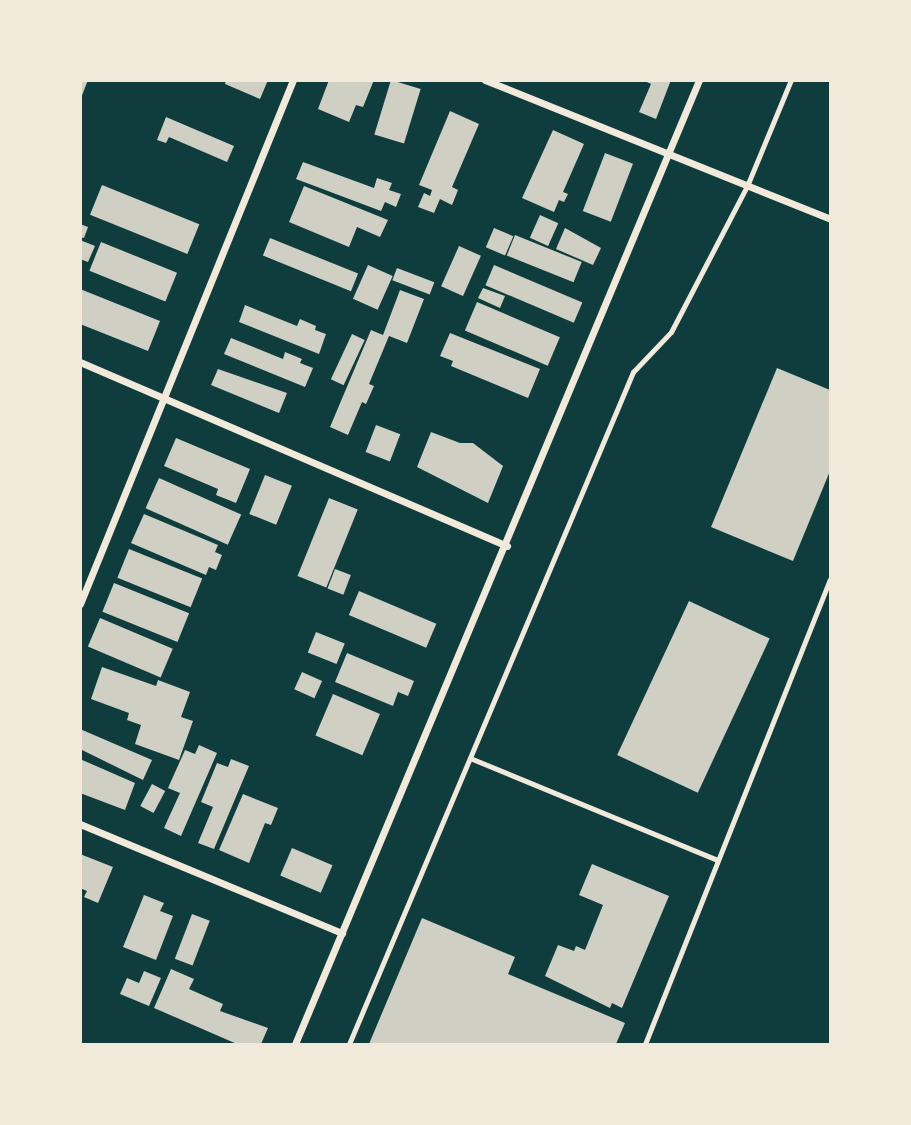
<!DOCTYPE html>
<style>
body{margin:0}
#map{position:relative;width:911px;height:1125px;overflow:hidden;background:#0f3d3e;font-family:"Noto Serif",serif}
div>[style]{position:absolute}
.building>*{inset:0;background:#cfcfc3;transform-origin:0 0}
.service>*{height:5px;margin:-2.5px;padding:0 2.5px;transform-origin:2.5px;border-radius:2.5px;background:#f1e9da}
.minor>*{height:7px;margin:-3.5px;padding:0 3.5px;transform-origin:3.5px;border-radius:3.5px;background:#f1e9da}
span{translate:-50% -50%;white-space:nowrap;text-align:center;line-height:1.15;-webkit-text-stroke:7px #f1e9da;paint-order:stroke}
.frame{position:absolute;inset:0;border:82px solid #f1e9da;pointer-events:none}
</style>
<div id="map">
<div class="building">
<div style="clip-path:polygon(80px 80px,88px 80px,81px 98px,80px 98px)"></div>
<div style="clip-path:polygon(226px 80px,268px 80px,260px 99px,225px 84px)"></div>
<div style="clip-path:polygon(329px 80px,374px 80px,363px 107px,356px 105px,349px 122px,318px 109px)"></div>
<div style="left:391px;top:80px;width:31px;height:57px;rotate:17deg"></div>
<div style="clip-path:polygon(671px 80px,656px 119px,639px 112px,651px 84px,643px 80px)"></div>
<div style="clip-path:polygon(450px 111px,479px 124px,452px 187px,458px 190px,452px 205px,440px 199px,434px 213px,418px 207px,424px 193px,430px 196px,432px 190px,419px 185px)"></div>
<div style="clip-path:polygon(166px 117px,234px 146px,227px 162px,169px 137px,166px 143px,157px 140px)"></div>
<div style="clip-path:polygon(553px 130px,584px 144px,563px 192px,568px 194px,564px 202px,559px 200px,554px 212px,522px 198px)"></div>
<div style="left:605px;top:153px;width:30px;height:62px;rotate:21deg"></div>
<div style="clip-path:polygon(303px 162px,374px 188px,377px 178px,392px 183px,389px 190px,401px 194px,396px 207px,385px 202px,381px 211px,296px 179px)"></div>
<div style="left:102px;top:185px;width:105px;height:32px;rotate:22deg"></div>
<div style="clip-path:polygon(304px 186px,388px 220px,380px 237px,357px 227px,349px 247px,289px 222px)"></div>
<div style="left:540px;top:215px;width:20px;height:25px;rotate:24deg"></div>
<div style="clip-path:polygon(80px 224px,88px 227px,84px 238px,80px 237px)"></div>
<div style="left:494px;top:228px;width:21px;height:21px;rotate:23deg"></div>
<div style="clip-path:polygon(565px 228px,601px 248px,593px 265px,556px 249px)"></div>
<div style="left:515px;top:235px;width:72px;height:22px;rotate:22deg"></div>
<div style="left:270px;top:238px;width:95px;height:19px;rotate:22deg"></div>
<div style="clip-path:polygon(80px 240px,95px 246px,88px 262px,80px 259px)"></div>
<div style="left:101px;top:242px;width:82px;height:31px;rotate:22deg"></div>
<div style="left:459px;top:246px;width:24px;height:44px;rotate:24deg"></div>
<div style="left:368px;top:265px;width:27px;height:37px;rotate:24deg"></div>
<div style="left:494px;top:265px;width:96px;height:22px;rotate:23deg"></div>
<div style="left:397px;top:268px;width:40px;height:13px;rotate:21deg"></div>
<div style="clip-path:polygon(483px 288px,505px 296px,500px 308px,478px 298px)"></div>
<div style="clip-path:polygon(80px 289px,160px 321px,148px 351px,80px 324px)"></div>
<div style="clip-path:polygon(400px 290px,424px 299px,407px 343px,389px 336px,369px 384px,374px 386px,366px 404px,362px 402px,348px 435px,330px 427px,371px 330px,383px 335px)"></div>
<div style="left:477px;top:302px;width:90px;height:31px;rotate:23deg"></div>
<div style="clip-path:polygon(245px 305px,297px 326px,300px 319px,316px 326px,315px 330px,326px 334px,319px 354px,239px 322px)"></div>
<div style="clip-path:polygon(450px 333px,540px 369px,528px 398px,451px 366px,453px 361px,440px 356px)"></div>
<div style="left:352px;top:334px;width:14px;height:50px;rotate:25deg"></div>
<div style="clip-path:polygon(231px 338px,283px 359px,285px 352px,302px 359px,300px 363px,313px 368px,305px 387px,224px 354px)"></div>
<div style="clip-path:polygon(777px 368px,830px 390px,830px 471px,793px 561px,711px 527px)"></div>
<div style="clip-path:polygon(218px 369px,287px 393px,279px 413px,211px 385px)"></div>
<div style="left:376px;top:425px;width:26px;height:29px;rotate:21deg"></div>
<div style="clip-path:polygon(431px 432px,460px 443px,473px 443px,503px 466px,488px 503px,417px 467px)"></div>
<div style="clip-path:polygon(176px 438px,250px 469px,236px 503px,216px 495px,218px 489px,164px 466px)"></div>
<div style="left:265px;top:475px;width:29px;height:42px;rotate:22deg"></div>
<div style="left:159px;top:478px;width:90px;height:33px;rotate:24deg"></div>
<div style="left:329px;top:498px;width:31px;height:84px;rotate:22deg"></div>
<div style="clip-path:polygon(144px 514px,218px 545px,215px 552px,222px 555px,216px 570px,209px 567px,206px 575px,131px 543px)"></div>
<div style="left:129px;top:549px;width:79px;height:31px;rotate:22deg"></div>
<div style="left:335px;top:569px;width:17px;height:21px;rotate:21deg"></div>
<div style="left:114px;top:583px;width:81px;height:31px;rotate:22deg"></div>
<div style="left:359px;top:591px;width:84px;height:26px;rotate:23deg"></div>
<div style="left:689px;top:601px;width:89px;height:170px;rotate:25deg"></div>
<div style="left:100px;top:618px;width:79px;height:31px;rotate:23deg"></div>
<div style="left:316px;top:632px;width:31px;height:22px;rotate:22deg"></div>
<div style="clip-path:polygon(347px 653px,414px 681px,408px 696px,398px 692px,393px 706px,335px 682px)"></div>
<div style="clip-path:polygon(102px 667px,156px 686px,158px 680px,190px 692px,181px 717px,193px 721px,179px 760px,135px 744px,141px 725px,127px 720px,129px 713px,91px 699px)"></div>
<div style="left:302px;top:672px;width:22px;height:19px;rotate:24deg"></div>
<div style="left:333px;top:694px;width:51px;height:45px;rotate:23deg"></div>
<div style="clip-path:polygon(80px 729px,152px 760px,143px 780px,80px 749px)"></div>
<div style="clip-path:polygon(199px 745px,217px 753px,181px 836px,164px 828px,180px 793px,168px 788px,185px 750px,195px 754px)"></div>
<div style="clip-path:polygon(80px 759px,135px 783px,125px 810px,80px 793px)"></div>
<div style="clip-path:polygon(231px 759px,249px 766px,214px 849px,198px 843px,213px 807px,201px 802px,217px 763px,228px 767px)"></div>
<div style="left:152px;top:784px;width:15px;height:25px;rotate:28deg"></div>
<div style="clip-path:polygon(243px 794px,278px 808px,271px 825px,265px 823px,249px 863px,219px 850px)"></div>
<div style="left:292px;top:848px;width:44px;height:30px;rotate:23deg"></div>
<div style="clip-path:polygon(80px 854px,113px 867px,98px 903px,84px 897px,87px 891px,80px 888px)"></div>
<div style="clip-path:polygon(592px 864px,669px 896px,622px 1008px,612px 1003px,610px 1008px,545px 976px,558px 945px,574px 951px,576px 946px,585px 950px,603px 905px,579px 895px)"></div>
<div style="clip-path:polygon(144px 895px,164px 903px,160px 911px,173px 916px,156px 960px,123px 947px)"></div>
<div style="left:192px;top:914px;width:19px;height:48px;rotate:21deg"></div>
<div style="clip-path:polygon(422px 918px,515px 957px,508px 974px,625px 1023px,616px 1044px,369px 1044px)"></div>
<div style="clip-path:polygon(171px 969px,194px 979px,189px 989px,223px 1004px,220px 1011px,268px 1028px,261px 1044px,237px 1044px,154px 1008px)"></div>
<div style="clip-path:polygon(144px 971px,161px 978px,149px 1006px,120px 994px,127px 978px,139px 983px)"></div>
</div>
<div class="service">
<div style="left:470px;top:758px;width:268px;rotate:22.4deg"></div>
<div style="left:349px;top:1044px;width:730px;rotate:-67.09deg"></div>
<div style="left:633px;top:372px;width:55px;rotate:-46.5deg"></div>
<div style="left:671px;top:332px;width:165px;rotate:-62.5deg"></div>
<div style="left:747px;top:186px;width:115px;rotate:-67.5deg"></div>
<div style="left:645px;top:1044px;width:500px;rotate:-68.3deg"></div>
</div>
<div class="minor">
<div style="left:485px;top:80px;width:372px;rotate:21.9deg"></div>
<div style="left:80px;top:362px;width:465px;rotate:23.3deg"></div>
<div style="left:80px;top:604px;width:566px;rotate:-67.88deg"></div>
<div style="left:80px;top:824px;width:284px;rotate:22.6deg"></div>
<div style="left:295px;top:1044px;width:1045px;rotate:-67.26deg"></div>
</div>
<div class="frame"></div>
</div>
